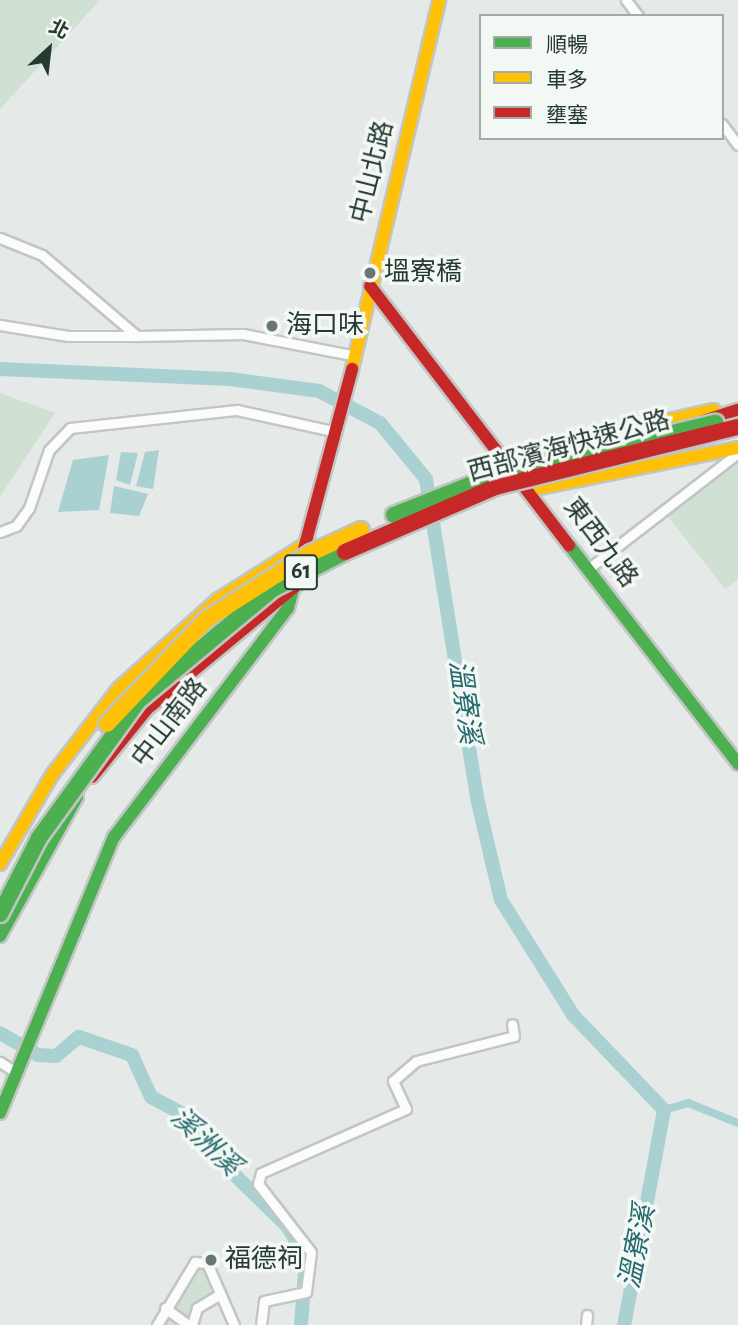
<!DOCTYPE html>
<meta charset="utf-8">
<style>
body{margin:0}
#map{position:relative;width:738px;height:1325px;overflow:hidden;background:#e5e9e7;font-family:"Alegreya Sans","Noto Sans TC",sans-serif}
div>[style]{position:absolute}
.green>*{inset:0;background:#d0e0d3}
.water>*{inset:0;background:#aad1d2}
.canal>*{height:8px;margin:-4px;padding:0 4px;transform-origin:4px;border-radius:4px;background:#aad1d2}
.river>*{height:14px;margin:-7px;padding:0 7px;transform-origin:7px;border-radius:7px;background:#aad1d2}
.roads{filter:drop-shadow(2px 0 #c2c6c4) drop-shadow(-2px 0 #c2c6c4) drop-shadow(0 2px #c2c6c4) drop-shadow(0 -2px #c2c6c4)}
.street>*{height:9px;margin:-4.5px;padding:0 4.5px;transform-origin:4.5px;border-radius:4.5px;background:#fbfcfb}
.fast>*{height:12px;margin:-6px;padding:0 6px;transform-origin:6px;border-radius:6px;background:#4caf50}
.slow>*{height:12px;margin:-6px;padding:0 6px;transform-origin:6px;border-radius:6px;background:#ffc107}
.jam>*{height:12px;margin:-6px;padding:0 6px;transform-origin:6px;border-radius:6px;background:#c62828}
.bridges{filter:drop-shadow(2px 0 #bdc4c2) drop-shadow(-2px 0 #bdc4c2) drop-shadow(0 2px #bdc4c2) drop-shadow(0 -2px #bdc4c2)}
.fast-bridge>*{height:16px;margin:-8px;padding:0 8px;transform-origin:8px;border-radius:8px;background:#4caf50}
.slow-bridge>*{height:16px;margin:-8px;padding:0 8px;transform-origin:8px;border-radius:8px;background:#ffc107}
.jam-bridge>*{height:16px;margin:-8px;padding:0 8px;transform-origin:8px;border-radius:8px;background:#c62828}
.dots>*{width:19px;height:19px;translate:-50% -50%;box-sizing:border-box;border:4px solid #f3f8f5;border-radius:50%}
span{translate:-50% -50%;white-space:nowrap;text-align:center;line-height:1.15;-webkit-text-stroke:7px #f3f8f5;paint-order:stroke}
.shield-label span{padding:2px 5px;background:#f3f8f5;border:2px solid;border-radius:5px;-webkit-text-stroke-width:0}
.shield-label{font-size:24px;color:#253a32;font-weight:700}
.street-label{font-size:26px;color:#253a32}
.poi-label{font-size:26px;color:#253a32}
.left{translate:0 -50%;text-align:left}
.water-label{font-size:28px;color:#266a6f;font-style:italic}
.legend{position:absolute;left:479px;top:14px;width:245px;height:126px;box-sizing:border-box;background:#f3f8f5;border:2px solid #a1aca7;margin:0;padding:9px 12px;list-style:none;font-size:21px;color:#253a32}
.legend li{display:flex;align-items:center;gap:14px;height:35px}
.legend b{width:35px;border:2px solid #a1aca7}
.north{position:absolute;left:14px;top:14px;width:70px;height:70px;-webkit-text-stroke:5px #f3f8f5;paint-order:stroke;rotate:27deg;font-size:19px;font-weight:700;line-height:28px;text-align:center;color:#253a32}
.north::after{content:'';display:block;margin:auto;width:24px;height:32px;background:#253a32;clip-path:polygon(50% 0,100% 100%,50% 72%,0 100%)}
</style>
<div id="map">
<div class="green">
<div style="clip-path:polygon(0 0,100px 0,0 109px)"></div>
<div style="clip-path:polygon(0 393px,55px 413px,0 497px)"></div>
<div style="clip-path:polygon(738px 460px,738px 579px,725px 589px,667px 515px)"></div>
<div style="clip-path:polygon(194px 1266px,201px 1266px,214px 1295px,198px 1302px,188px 1325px,162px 1325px)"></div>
</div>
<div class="water">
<div style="clip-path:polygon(159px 450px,153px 489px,136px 486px,145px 452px)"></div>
<div style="clip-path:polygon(121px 452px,138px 453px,130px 485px,116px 480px)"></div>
<div style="clip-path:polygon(109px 455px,99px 510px,58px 512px,73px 460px)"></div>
<div style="clip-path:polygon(114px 486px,148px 494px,139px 516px,110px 513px)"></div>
</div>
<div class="canal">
<div style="left:664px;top:1110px;width:25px;rotate:-16deg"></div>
<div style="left:688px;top:1103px;width:54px;rotate:21.8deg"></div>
</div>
<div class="river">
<div style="left:0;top:369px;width:230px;rotate:2.5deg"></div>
<div style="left:230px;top:379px;width:90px;rotate:7.7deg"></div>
<div style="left:319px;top:391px;width:69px;rotate:27.7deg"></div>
<div style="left:380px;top:423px;width:72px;rotate:50.6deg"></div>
<div style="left:426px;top:479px;width:323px;rotate:80.9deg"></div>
<div style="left:477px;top:798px;width:105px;rotate:76.8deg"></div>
<div style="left:501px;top:900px;width:136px;rotate:57.9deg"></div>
<div style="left:573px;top:1015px;width:132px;rotate:46.2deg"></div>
<div style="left:664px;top:1110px;width:219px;rotate:100.5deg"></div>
<div style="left:0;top:1033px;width:44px;rotate:30.1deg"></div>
<div style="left:38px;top:1055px;width:18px;rotate:3deg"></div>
<div style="left:56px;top:1056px;width:30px;rotate:-40deg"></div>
<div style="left:79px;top:1037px;width:56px;rotate:18.8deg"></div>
<div style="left:132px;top:1055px;width:46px;rotate:65.7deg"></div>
<div style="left:151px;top:1097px;width:34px;rotate:28deg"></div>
<div style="left:181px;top:1113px;width:32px;rotate:56deg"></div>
<div style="left:199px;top:1140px;width:123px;rotate:44.3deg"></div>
<div style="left:287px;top:1226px;width:37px;rotate:59deg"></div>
<div style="left:306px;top:1258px;width:67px;rotate:94.3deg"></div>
</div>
<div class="roads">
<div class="street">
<div style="left:626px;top:0;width:20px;rotate:53deg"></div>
<div style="left:722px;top:124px;width:26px;rotate:53deg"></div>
<div style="left:0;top:238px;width:45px;rotate:22deg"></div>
<div style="left:42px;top:255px;width:125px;rotate:40.5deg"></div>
<div style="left:137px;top:336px;width:106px;rotate:-1.1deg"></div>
<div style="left:243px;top:334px;width:115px;rotate:11deg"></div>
<div style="left:0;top:325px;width:69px;rotate:9.2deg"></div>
<div style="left:68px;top:336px;width:69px"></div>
<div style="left:0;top:532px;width:17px;rotate:-21deg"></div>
<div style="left:16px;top:526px;width:22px;rotate:-54deg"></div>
<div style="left:29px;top:508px;width:61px;rotate:-71deg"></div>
<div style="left:49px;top:450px;width:30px;rotate:-46deg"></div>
<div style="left:70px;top:428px;width:168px;rotate:-6.2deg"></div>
<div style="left:237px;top:410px;width:102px;rotate:12.4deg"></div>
<div style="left:588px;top:569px;width:190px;rotate:-37.7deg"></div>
<div style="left:0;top:1062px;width:20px;rotate:33deg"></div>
<div style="left:165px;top:1308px;width:29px;rotate:36deg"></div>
<div style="left:157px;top:1325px;width:74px;rotate:-58.9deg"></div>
<div style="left:195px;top:1262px;width:12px;rotate:5deg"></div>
<div style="left:207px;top:1263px;width:68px;rotate:66.5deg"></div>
<div style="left:192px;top:1325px;width:18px;rotate:-74deg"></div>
<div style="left:197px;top:1308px;width:27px;rotate:-31deg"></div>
<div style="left:261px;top:1325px;width:24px;rotate:-83deg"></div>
<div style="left:264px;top:1301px;width:43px;rotate:-12.1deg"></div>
<div style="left:306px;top:1292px;width:40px;rotate:-82.9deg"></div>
<div style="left:311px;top:1252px;width:86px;rotate:-127.9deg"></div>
<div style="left:258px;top:1184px;width:11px;rotate:-75deg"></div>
<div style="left:261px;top:1173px;width:158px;rotate:-23.8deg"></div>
<div style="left:406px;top:1109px;width:31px;rotate:-115deg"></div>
<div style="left:393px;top:1081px;width:30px;rotate:-41deg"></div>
<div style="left:416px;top:1061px;width:101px;rotate:-14.3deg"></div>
<div style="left:514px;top:1036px;width:12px;rotate:-99deg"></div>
<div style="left:586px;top:1325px;width:10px;rotate:-84deg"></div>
</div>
<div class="fast">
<div style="left:569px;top:545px;width:277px;rotate:52.3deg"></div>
<div style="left:0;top:936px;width:159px;rotate:-61deg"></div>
<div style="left:0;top:1113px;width:299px;rotate:-67.6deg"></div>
<div style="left:114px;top:837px;width:288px;rotate:-52.8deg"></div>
<div style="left:288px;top:608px;width:23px;rotate:-75deg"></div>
</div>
<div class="slow">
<div style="left:352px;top:369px;width:379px;rotate:-76.7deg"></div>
<div style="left:502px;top:458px;width:217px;rotate:-12.8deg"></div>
<div style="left:529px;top:490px;width:213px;rotate:-11.4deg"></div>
<div style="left:0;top:864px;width:103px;rotate:-59.7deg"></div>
<div style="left:52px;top:775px;width:110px;rotate:-52.4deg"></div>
<div style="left:119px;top:688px;width:132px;rotate:-41.9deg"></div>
<div style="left:217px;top:600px;width:109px;rotate:-32.2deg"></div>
</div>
<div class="jam">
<div style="left:370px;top:286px;width:327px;rotate:52.5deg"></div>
<div style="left:700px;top:422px;width:40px;rotate:-18deg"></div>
<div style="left:294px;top:586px;width:225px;rotate:-75deg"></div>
<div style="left:92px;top:777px;width:87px;rotate:-51deg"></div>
<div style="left:147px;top:709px;width:195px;rotate:-39.6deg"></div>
</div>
</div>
<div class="bridges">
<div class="fast-bridge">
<div style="left:394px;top:515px;width:100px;rotate:-21.7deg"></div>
<div style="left:487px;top:478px;width:235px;rotate:-13.6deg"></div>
<div style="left:0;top:914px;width:85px;rotate:-62.8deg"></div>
<div style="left:39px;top:838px;width:169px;rotate:-54.1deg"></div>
<div style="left:138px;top:701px;width:175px;rotate:-39.7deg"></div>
<div style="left:273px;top:589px;width:81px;rotate:-27.2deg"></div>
</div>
<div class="slow-bridge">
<div style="left:107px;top:724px;width:145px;rotate:-46.4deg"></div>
<div style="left:207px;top:619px;width:123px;rotate:-32.4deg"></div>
<div style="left:311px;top:553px;width:55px;rotate:-24.7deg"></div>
</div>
<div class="jam-bridge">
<div style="left:345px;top:552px;width:163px;rotate:-23.4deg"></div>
<div style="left:495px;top:487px;width:250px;rotate:-13.9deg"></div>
</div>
</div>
<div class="dots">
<div style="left:370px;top:273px;background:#687771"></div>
<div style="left:272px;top:326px;background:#687771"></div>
<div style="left:211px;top:1260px;background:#687771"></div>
</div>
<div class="shield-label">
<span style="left:301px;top:572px">61</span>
</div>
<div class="street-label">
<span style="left:373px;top:172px;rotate:-76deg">中山北路</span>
<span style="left:569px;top:447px;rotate:-15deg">西部濱海快速公路</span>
<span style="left:600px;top:543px;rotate:53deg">東西九路</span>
<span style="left:170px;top:723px;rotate:-52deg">中山南路</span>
</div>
<div class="poi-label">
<span class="left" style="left:384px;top:273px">塭寮橋</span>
<span class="left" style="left:286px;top:326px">海口味</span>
<span class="left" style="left:225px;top:1260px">福德祠</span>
</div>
<div class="water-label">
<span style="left:464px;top:702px;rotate:82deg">溫寮溪</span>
<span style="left:205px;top:1142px;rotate:44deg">溪洲溪</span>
<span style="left:638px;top:1247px;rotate:-79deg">溫寮溪</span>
</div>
<ul class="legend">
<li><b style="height:9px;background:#4caf50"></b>順暢</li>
<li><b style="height:9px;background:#ffc107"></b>車多</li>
<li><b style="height:9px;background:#c62828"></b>壅塞</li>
</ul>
<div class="north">北</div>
</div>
